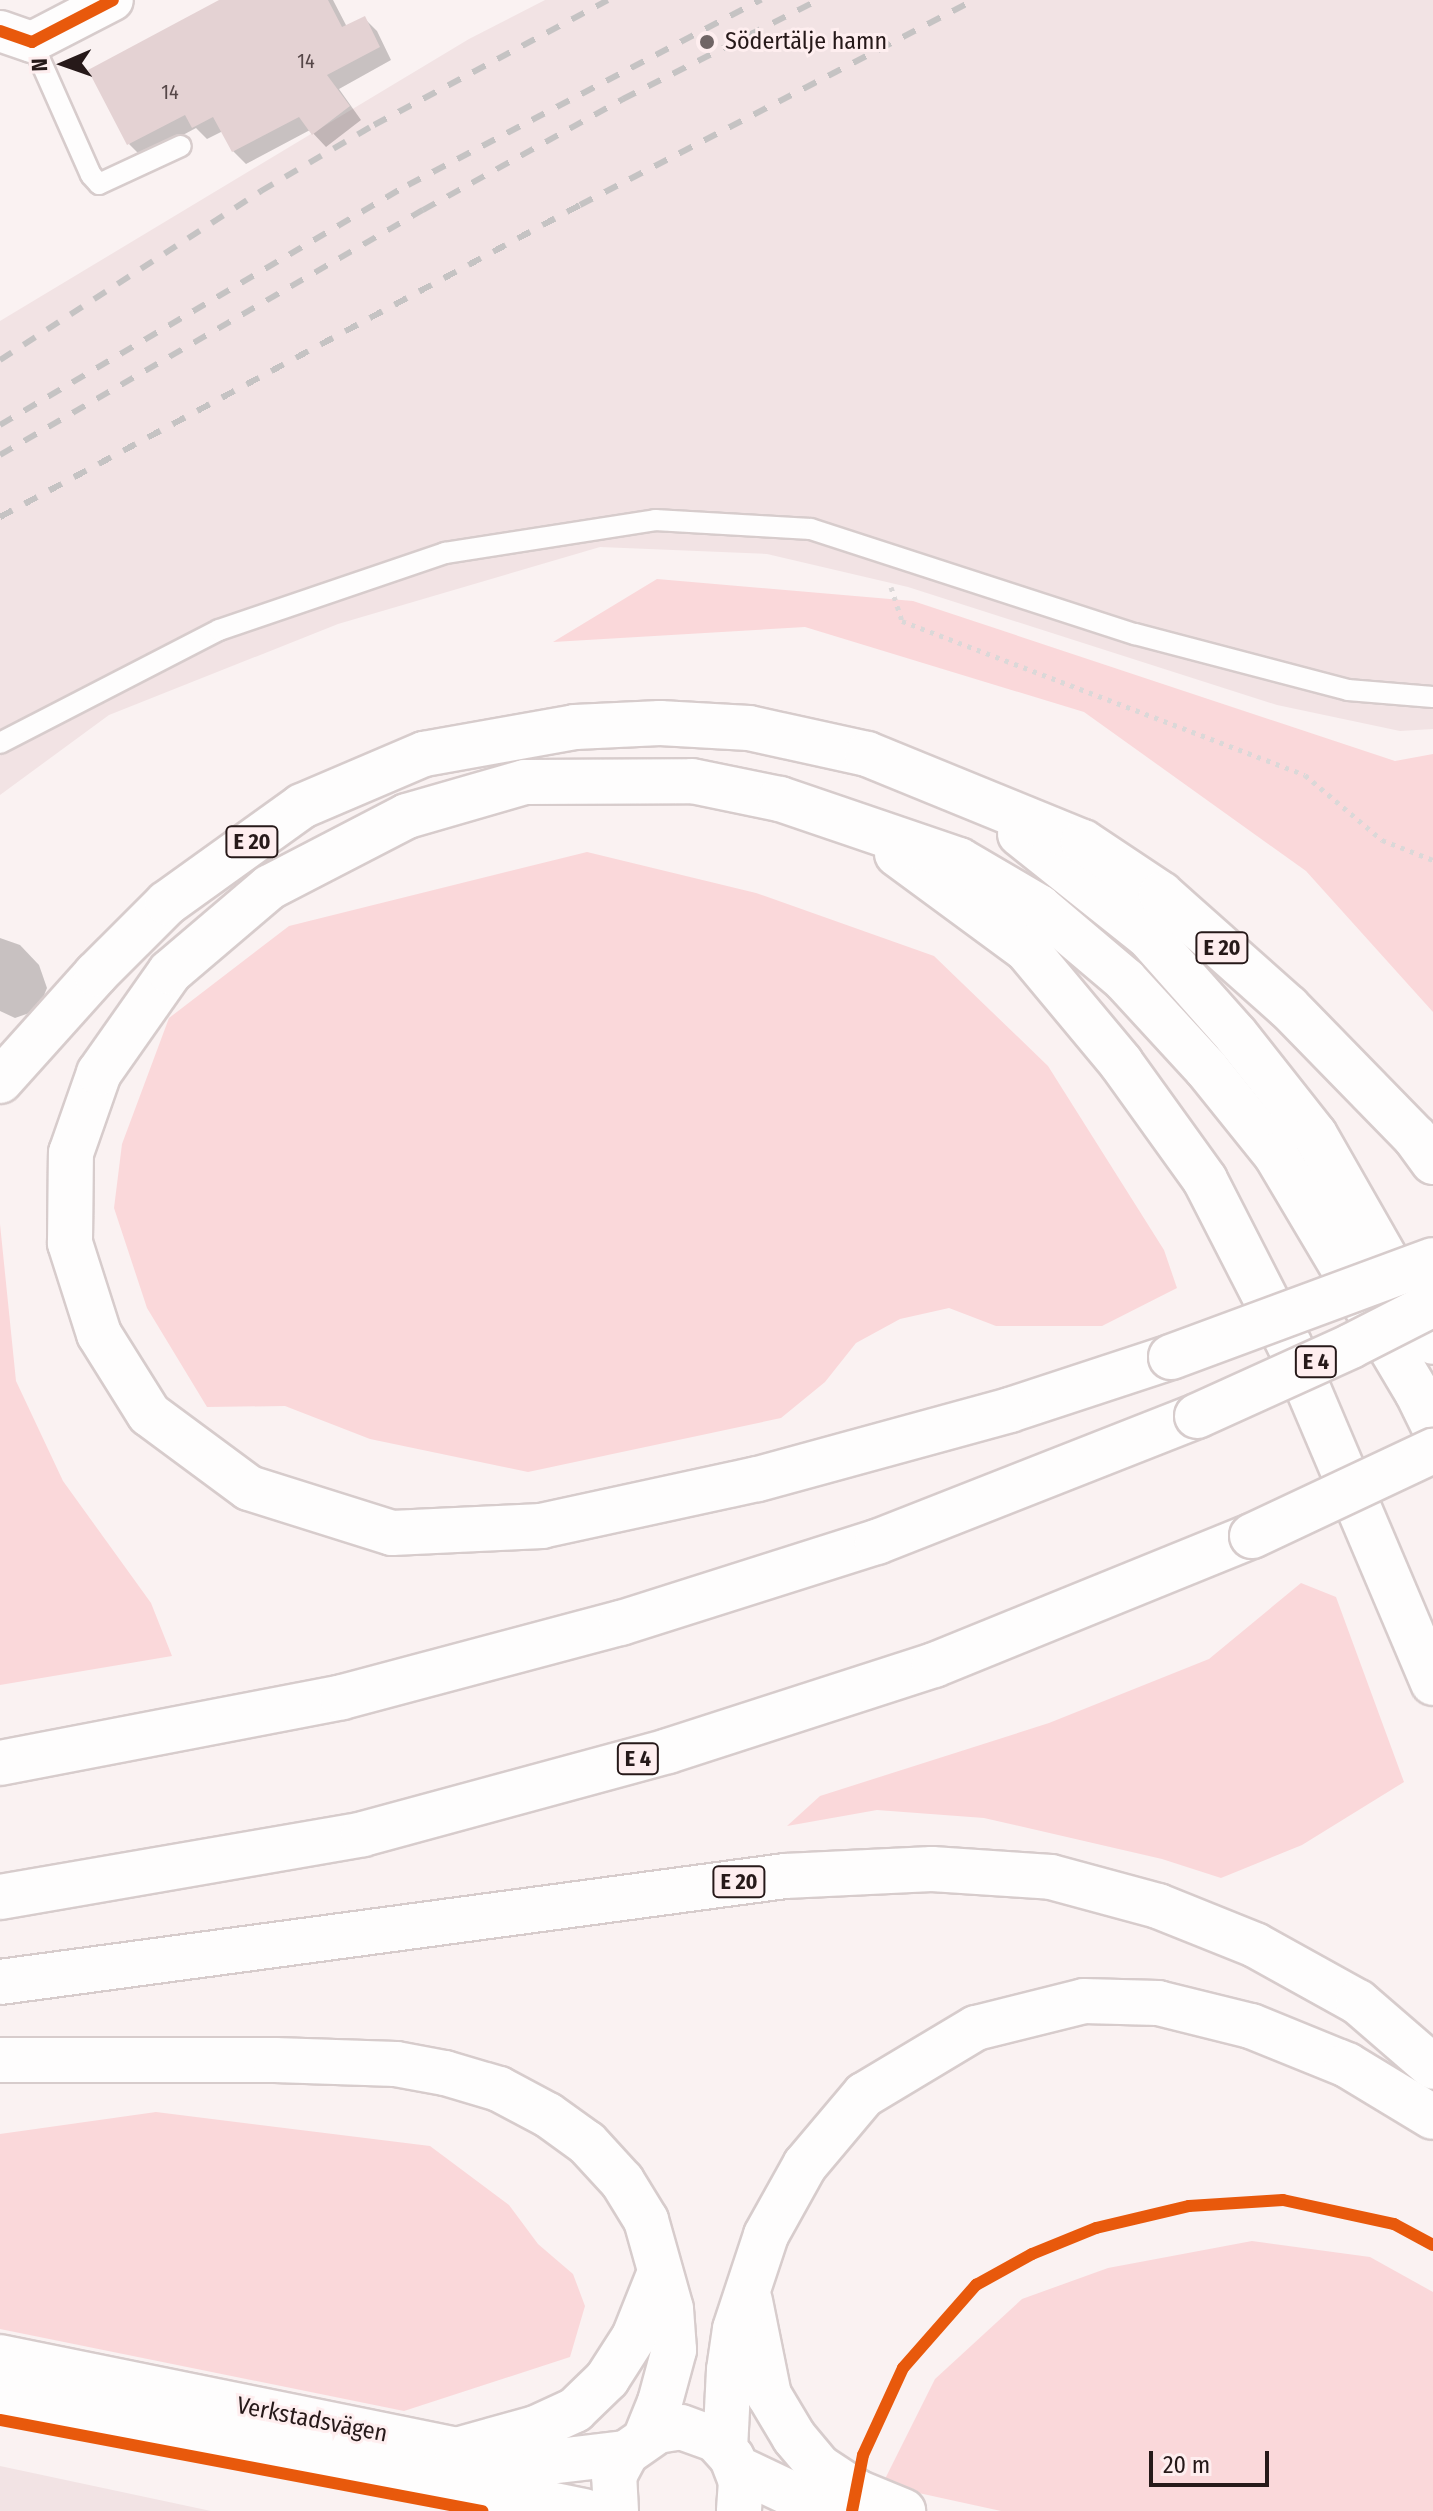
<!DOCTYPE html>
<meta charset="utf-8">
<style>
body{margin:0}
#map{position:relative;width:1433px;height:2511px;overflow:hidden;background:#faf2f2;font-family:"Fira Sans Condensed",sans-serif}
div>[style]{position:absolute}
.built>*{inset:0;background:#f2e3e4}
.green>*{inset:0;background:#fad8da}
.shadow>*{inset:0;background:#0003}
.building>*{inset:0;background:#e4d2d3}
.path>*{height:5px;margin-top:-2.5px;transform-origin:0;background:repeating-linear-gradient(90deg,#dbd8d8 0 4px,transparent 0 10px)}
.roads{filter:drop-shadow(2px 0 #d7cccc) drop-shadow(-2px 0 #d7cccc) drop-shadow(0 2px #d7cccc) drop-shadow(0 -2px #d7cccc)}
.lane>*{height:20px;margin:-10px;padding:0 10px;transform-origin:10px;border-radius:10px;background:#fefdfd}
.street>*{height:40px;margin:-20px;padding:0 20px;transform-origin:20px;border-radius:20px;background:#fefdfd}
.secondary>*{height:44px;margin:-22px;padding:0 22px;transform-origin:22px;border-radius:22px;background:#fefdfd}
.highway>*{height:44px;margin:-22px;padding:0 22px;transform-origin:22px;border-radius:22px;background:#fefdfd}
.rail>*{height:6px;margin-top:-3px;transform-origin:0;background:repeating-linear-gradient(90deg,#c5c3c3 0 14px,transparent 0 28px)}
.bridges{filter:drop-shadow(2px 0 #d7cccc) drop-shadow(-2px 0 #d7cccc) drop-shadow(0 2px #d7cccc) drop-shadow(0 -2px #d7cccc)}
.highway-bridge>*{height:44px;margin:-22px;padding:0 22px;transform-origin:22px;border-radius:22px;background:#fefdfd}
.cycleway>*{height:12px;margin:-6px;padding:0 6px;transform-origin:6px;border-radius:6px;background:#e8590c}
.dots>*{width:22px;height:22px;translate:-50% -50%;box-sizing:border-box;border:4px solid #feeeef;border-radius:50%}
span{translate:-50% -50%;white-space:nowrap;text-align:center;line-height:1.15;-webkit-text-stroke:6px #feeeef;paint-order:stroke}
.number-label{font-size:20px;color:#564748}
.number-label span{-webkit-text-stroke-width:0}
.shield-label span{padding:2px 6px;background:#feeeef;border:2px solid;border-radius:6px;-webkit-text-stroke-width:0}
.shield-label{font-size:22px;color:#261919;font-weight:700}
.poi-label{font-size:24px;color:#261919}
.left{translate:0 -50%;text-align:left}
.street-label{font-size:24px;color:#261919}
.north{position:absolute;left:24px;top:24px;width:80px;height:80px;-webkit-text-stroke:6px #feeeef;paint-order:stroke;rotate:268deg;font-size:22px;font-weight:700;line-height:32px;text-align:center;color:#261919}
.north::after{content:'';display:block;margin:auto;width:28px;height:36px;background:#261919;clip-path:polygon(50% 0,100% 100%,50% 72%,0 100%)}
.scale{position:absolute;left:1149px;top:2451px;width:120px;height:36px;box-sizing:border-box;border:4px solid #261919;border-top:0;padding-left:10px;font-size:24px;line-height:28px;white-space:nowrap;color:#261919;-webkit-text-stroke:6px #feeeef;paint-order:stroke}
</style>
<div id="map">
<div class="built">
<div style="clip-path:polygon(545px 0,1433px 0,1433px 729px,1400px 731px,1277px 705px,908px 587px,767px 554px,600px 547px,338px 624px,109px 715px,0 795px,0 321px,469px 39px)"></div>
<div style="clip-path:polygon(0 2466px,211px 2511px,0 2511px)"></div>
</div>
<div class="green">
<div style="clip-path:polygon(657px 579px,913px 601px,1395px 761px,1433px 754px,1433px 1012px,1306px 871px,1084px 712px,805px 627px,553px 642px)"></div>
<div style="clip-path:polygon(587px 852px,756px 893px,934px 956px,1048px 1066px,1164px 1250px,1177px 1288px,1102px 1326px,996px 1326px,949px 1308px,900px 1319px,856px 1343px,825px 1382px,781px 1418px,528px 1472px,370px 1439px,285px 1406px,207px 1407px,147px 1308px,114px 1208px,122px 1144px,169px 1018px,289px 926px)"></div>
<div style="clip-path:polygon(0 1224px,16px 1381px,63px 1481px,151px 1603px,172px 1656px,0 1685px)"></div>
<div style="clip-path:polygon(1301px 1583px,1336px 1597px,1404px 1782px,1302px 1845px,1221px 1878px,1162px 1859px,984px 1818px,877px 1810px,787px 1826px,820px 1796px,1049px 1723px,1209px 1659px)"></div>
<div style="clip-path:polygon(156px 2112px,430px 2146px,509px 2205px,538px 2244px,573px 2274px,585px 2306px,570px 2357px,404px 2411px,0 2329px,0 2134px)"></div>
<div style="clip-path:polygon(1252px 2241px,1370px 2257px,1433px 2292px,1433px 2511px,1001px 2511px,882px 2485px,935px 2379px,1022px 2299px,1108px 2268px)"></div>
</div>
<div class="shadow">
<div style="clip-path:polygon(221px 0,333px 0,347px 27px,364px 18px,377px 31px,391px 60px,339px 89px,361px 120px,326px 147px,310px 130px,246px 164px,233px 151px,223px 131px,207px 139px,196px 128px,142px 157px,129px 144px)"></div>
<div style="clip-path:polygon(0 938px,20px 945px,39px 965px,47px 988px,38px 1010px,15px 1018px,0 1011px)"></div>
</div>
<div class="building">
<div style="clip-path:polygon(219px 0,328px 0,342px 27px,365px 16px,380px 47px,327px 75px,350px 106px,312px 135px,299px 117px,232px 152px,213px 117px,192px 128px,185px 115px,127px 145px,88px 70px)"></div>
</div>
<div class="path">
<div style="left:891px;top:587px;width:36px;rotate:72deg"></div>
<div style="left:902px;top:621px;width:431px;rotate:20.9deg"></div>
<div style="left:1305px;top:775px;width:101px;rotate:40.2deg"></div>
<div style="left:1382px;top:840px;width:55px;rotate:21.4deg"></div>
</div>
<div class="roads">
<div class="lane">
<div style="left:32px;top:42px;width:145px;rotate:66.1deg"></div>
<div style="left:91px;top:175px;width:12px;rotate:48deg"></div>
<div style="left:99px;top:184px;width:90px;rotate:-24.9deg"></div>
<div style="left:0;top:743px;width:246px;rotate:-27.3deg"></div>
<div style="left:219px;top:630px;width:239px;rotate:-18.8deg"></div>
<div style="left:445px;top:553px;width:213px;rotate:-8.9deg"></div>
<div style="left:655px;top:520px;width:156px;rotate:3.3deg"></div>
<div style="left:811px;top:529px;width:341px;rotate:18deg"></div>
<div style="left:1135px;top:634px;width:220px;rotate:14.7deg"></div>
<div style="left:1348px;top:690px;width:85px;rotate:4.7deg"></div>
</div>
<div class="street">
<div style="left:0;top:31px;width:34px;rotate:19deg"></div>
<div style="left:32px;top:42px;width:91px;rotate:-27.4deg"></div>
</div>
<div class="secondary">
<div style="left:0;top:2357px;width:466px;rotate:11.5deg"></div>
<div style="left:457px;top:2450px;width:85px;rotate:8.8deg"></div>
<div style="left:541px;top:2463px;width:86px;rotate:-6.7deg"></div>
<div style="left:0;top:2393px;width:596px;rotate:11.42deg"></div>
<div style="left:737px;top:2468px;width:101px;rotate:25.3deg"></div>
<div style="left:616px;top:2511px;width:35px;rotate:-93deg"></div>
<div style="left:614px;top:2476px;width:26px;rotate:-62deg"></div>
<div style="left:626px;top:2453px;width:38px;rotate:-35deg"></div>
<div style="left:657px;top:2431px;width:24px;rotate:-9deg"></div>
<div style="left:681px;top:2427px;width:37px;rotate:20deg"></div>
<div style="left:716px;top:2440px;width:24px;rotate:48deg"></div>
<div style="left:732px;top:2458px;width:25px;rotate:69deg"></div>
<div style="left:741px;top:2481px;width:30px;rotate:94deg"></div>
</div>
<div class="highway">
<div style="left:1020px;top:834px;width:164px;rotate:38.6deg"></div>
<div style="left:1148px;top:936px;width:132px;rotate:48.4deg"></div>
<div style="left:1236px;top:1035px;width:127px;rotate:51.7deg"></div>
<div style="left:1315px;top:1135px;width:238px;rotate:60.3deg"></div>
<div style="left:897px;top:854px;width:162px;rotate:36.4deg"></div>
<div style="left:1027px;top:950px;width:147px;rotate:50.2deg"></div>
<div style="left:1121px;top:1063px;width:144px;rotate:54.3deg"></div>
<div style="left:1205px;top:1180px;width:186px;rotate:62.9deg"></div>
<div style="left:1290px;top:1346px;width:366px;rotate:67deg"></div>
<div style="left:0;top:1081px;width:144px;rotate:-48.1deg"></div>
<div style="left:96px;top:974px;width:100px;rotate:-45deg"></div>
<div style="left:167px;top:903px;width:166px;rotate:-35.7deg"></div>
<div style="left:302px;top:806px;width:133px;rotate:-23.1deg"></div>
<div style="left:424px;top:754px;width:153px;rotate:-10.1deg"></div>
<div style="left:575px;top:727px;width:85px;rotate:-2.7deg"></div>
<div style="left:660px;top:723px;width:89px;rotate:3.2deg"></div>
<div style="left:749px;top:728px;width:121px;rotate:12.4deg"></div>
<div style="left:867px;top:754px;width:233px;rotate:22.2deg"></div>
<div style="left:1083px;top:842px;width:94px;rotate:33.7deg"></div>
<div style="left:1161px;top:894px;width:170px;rotate:41.7deg"></div>
<div style="left:1288px;top:1007px;width:182px;rotate:45.7deg"></div>
<div style="left:1415px;top:1137px;width:31px;rotate:54deg"></div>
<div style="left:1171px;top:1357px;width:169px;rotate:161.8deg"></div>
<div style="left:1010px;top:1410px;width:262px;rotate:164.7deg"></div>
<div style="left:757px;top:1479px;width:220px;rotate:167.7deg"></div>
<div style="left:542px;top:1526px;width:150px;rotate:177.3deg"></div>
<div style="left:392px;top:1533px;width:150px;rotate:-162.5deg"></div>
<div style="left:249px;top:1488px;width:124px;rotate:-143.5deg"></div>
<div style="left:149px;top:1414px;width:94px;rotate:-122deg"></div>
<div style="left:99px;top:1334px;width:96px;rotate:-107.7deg"></div>
<div style="left:70px;top:1243px;width:90px;rotate:-89.4deg"></div>
<div style="left:71px;top:1153px;width:85px;rotate:-70.7deg"></div>
<div style="left:99px;top:1073px;width:123px;rotate:-54.9deg"></div>
<div style="left:170px;top:972px;width:131px;rotate:-40.4deg"></div>
<div style="left:270px;top:887px;width:154px;rotate:-27.4deg"></div>
<div style="left:407px;top:816px;width:123px;rotate:-16.1deg"></div>
<div style="left:525px;top:782px;width:167px;rotate:-0.3deg"></div>
<div style="left:692px;top:781px;width:90px;rotate:11.6deg"></div>
<div style="left:780px;top:799px;width:189px;rotate:18.8deg"></div>
<div style="left:959px;top:860px;width:93px;rotate:30.4deg"></div>
<div style="left:1039px;top:907px;width:113px;rotate:40.3deg"></div>
<div style="left:1125px;top:980px;width:120px;rotate:47.4deg"></div>
<div style="left:1206px;top:1068px;width:112px;rotate:51.2deg"></div>
<div style="left:1276px;top:1155px;width:276px;rotate:59.3deg"></div>
<div style="left:1417px;top:1392px;width:37px;rotate:64deg"></div>
<div style="left:0;top:1763px;width:348px;rotate:-10.9deg"></div>
<div style="left:342px;top:1697px;width:289px;rotate:-14.9deg"></div>
<div style="left:621px;top:1623px;width:269px;rotate:-17.6deg"></div>
<div style="left:877px;top:1542px;width:344px;rotate:-21.5deg"></div>
<div style="left:0;top:1897px;width:368px;rotate:-9.8deg"></div>
<div style="left:363px;top:1834px;width:316px;rotate:-15.2deg"></div>
<div style="left:668px;top:1751px;width:280px;rotate:-17.9deg"></div>
<div style="left:934px;top:1665px;width:343px;rotate:-22.1deg"></div>
<div style="left:0;top:1982px;width:792px;rotate:-7.69deg"></div>
<div style="left:785px;top:1876px;width:147px;rotate:-2.7deg"></div>
<div style="left:932px;top:1869px;width:119px;rotate:3.8deg"></div>
<div style="left:1051px;top:1877px;width:111px;rotate:15.2deg"></div>
<div style="left:1158px;top:1906px;width:105px;rotate:21.9deg"></div>
<div style="left:1255px;top:1945px;width:118px;rotate:29deg"></div>
<div style="left:1358px;top:2002px;width:99px;rotate:40.9deg"></div>
<div style="left:0;top:2060px;width:275px"></div>
<div style="left:275px;top:2060px;width:121px;rotate:1.9deg"></div>
<div style="left:396px;top:2064px;width:50px;rotate:10.4deg"></div>
<div style="left:445px;top:2073px;width:56px;rotate:16.5deg"></div>
<div style="left:499px;top:2089px;width:55px;rotate:28deg"></div>
<div style="left:548px;top:2115px;width:48px;rotate:35.7deg"></div>
<div style="left:587px;top:2143px;width:52px;rotate:47.4deg"></div>
<div style="left:622px;top:2181px;width:46px;rotate:58.4deg"></div>
<div style="left:646px;top:2220px;width:92px;rotate:74.3deg"></div>
<div style="left:671px;top:2309px;width:41px;rotate:85.8deg"></div>
<div style="left:674px;top:2350px;width:54px;rotate:105.1deg"></div>
<div style="left:660px;top:2402px;width:37px;rotate:112deg"></div>
<div style="left:750px;top:2301px;width:96px;rotate:78.6deg"></div>
<div style="left:769px;top:2395px;width:49px;rotate:59.2deg"></div>
<div style="left:794px;top:2437px;width:39px;rotate:50deg"></div>
<div style="left:819px;top:2467px;width:45px;rotate:33.3deg"></div>
<div style="left:857px;top:2492px;width:50px;rotate:22.4deg"></div>
<div style="left:725px;top:2449px;width:79px;rotate:-87.1deg"></div>
<div style="left:729px;top:2370px;width:41px;rotate:-81.7deg"></div>
<div style="left:735px;top:2329px;width:99px;rotate:-71.7deg"></div>
<div style="left:766px;top:2235px;width:80px;rotate:-60.9deg"></div>
<div style="left:805px;top:2165px;width:92px;rotate:-49.9deg"></div>
<div style="left:864px;top:2095px;width:131px;rotate:-30.9deg"></div>
<div style="left:976px;top:2028px;width:111px;rotate:-14deg"></div>
<div style="left:1084px;top:2001px;width:74px;rotate:1.5deg"></div>
<div style="left:1158px;top:2003px;width:96px;rotate:13.9deg"></div>
<div style="left:1251px;top:2026px;width:104px;rotate:22.1deg"></div>
<div style="left:1347px;top:2065px;width:100px;rotate:31.2deg"></div>
<div style="left:457px;top:2450px;width:82px;rotate:-15.6deg"></div>
<div style="left:536px;top:2428px;width:43px;rotate:-24.8deg"></div>
<div style="left:575px;top:2410px;width:45px;rotate:-44.1deg"></div>
<div style="left:607px;top:2379px;width:50px;rotate:-57.3deg"></div>
<div style="left:634px;top:2337px;width:70px;rotate:-68.2deg"></div>
</div>
</div>
<div class="rail">
<div style="left:0;top:360px;width:311px;rotate:-32.9deg"></div>
<div style="left:261px;top:191px;width:131px;rotate:-30.3deg"></div>
<div style="left:374px;top:125px;width:265px;rotate:-28.1deg"></div>
<div style="left:0;top:425px;width:473px;rotate:-30.5deg"></div>
<div style="left:408px;top:185px;width:399px;rotate:-27.7deg"></div>
<div style="left:0;top:455px;width:489px;rotate:-30.1deg"></div>
<div style="left:423px;top:210px;width:229px;rotate:-29deg"></div>
<div style="left:623px;top:99px;width:219px;rotate:-26.9deg"></div>
<div style="left:0;top:517px;width:659px;rotate:-28.28deg"></div>
<div style="left:580px;top:205px;width:444px;rotate:-27.5deg"></div>
</div>
<div class="bridges">
<div class="highway-bridge">
<div style="left:1171px;top:1357px;width:279px;rotate:-20.3deg"></div>
<div style="left:1197px;top:1416px;width:169px;rotate:-24.4deg"></div>
<div style="left:1351px;top:1346px;width:92px;rotate:-27.1deg"></div>
<div style="left:1252px;top:1536px;width:200px;rotate:-25.2deg"></div>
</div>
</div>
<div class="cycleway">
<div style="left:0;top:31px;width:34px;rotate:19deg"></div>
<div style="left:32px;top:42px;width:91px;rotate:-27.4deg"></div>
<div style="left:0;top:2420px;width:491px;rotate:10.7deg"></div>
<div style="left:852px;top:2511px;width:57px;rotate:-78.9deg"></div>
<div style="left:863px;top:2455px;width:96px;rotate:-65.3deg"></div>
<div style="left:903px;top:2368px;width:111px;rotate:-48.7deg"></div>
<div style="left:976px;top:2285px;width:64px;rotate:-29deg"></div>
<div style="left:1032px;top:2254px;width:69px;rotate:-22.1deg"></div>
<div style="left:1096px;top:2228px;width:96px;rotate:-13.3deg"></div>
<div style="left:1189px;top:2206px;width:94px;rotate:-3.7deg"></div>
<div style="left:1283px;top:2200px;width:114px;rotate:12.2deg"></div>
<div style="left:1394px;top:2224px;width:44px;rotate:28.3deg"></div>
</div>
<div class="dots">
<div style="left:707px;top:42px;background:#706565"></div>
</div>
<div class="number-label">
<span style="left:306px;top:61px">14</span>
<span style="left:170px;top:92px">14</span>
</div>
<div class="shield-label">
<span style="left:252px;top:842px">E 20</span>
<span style="left:1222px;top:948px">E 20</span>
<span style="left:1316px;top:1362px">E 4</span>
<span style="left:638px;top:1759px">E 4</span>
<span style="left:739px;top:1882px">E 20</span>
</div>
<div class="poi-label">
<span class="left" style="left:725px;top:42px">Södertälje hamn</span>
</div>
<div class="street-label">
<span style="left:312px;top:2420px;rotate:11deg">Verkstadsvägen</span>
</div>
<div class="north">N</div>
<div class="scale">20 m</div>
</div>
